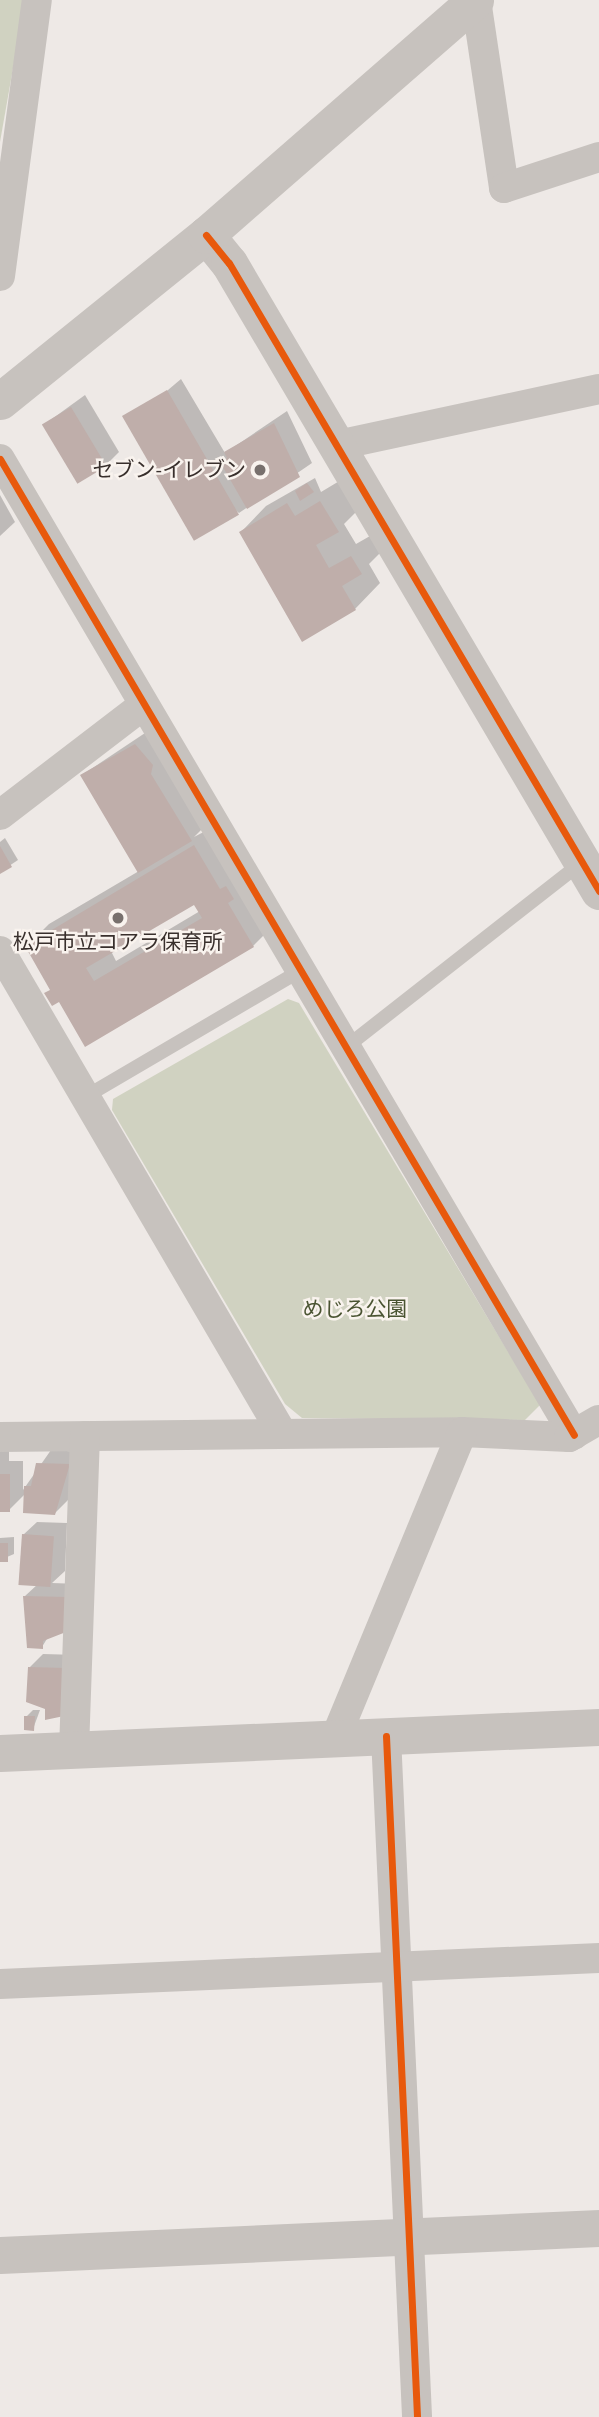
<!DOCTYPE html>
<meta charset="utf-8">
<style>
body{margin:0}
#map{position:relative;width:599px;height:2417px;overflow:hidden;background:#eee9e6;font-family:"Source Sans 3","Noto Sans JP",sans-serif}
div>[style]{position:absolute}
.green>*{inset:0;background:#d0d2c1}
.shadow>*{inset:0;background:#0003}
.building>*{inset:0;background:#bfaeaa;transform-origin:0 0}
.service>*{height:14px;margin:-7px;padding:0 7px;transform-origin:7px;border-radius:7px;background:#c7c2be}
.minor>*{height:30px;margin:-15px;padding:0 15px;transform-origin:15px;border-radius:15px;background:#c7c2be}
.tertiary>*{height:37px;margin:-18.5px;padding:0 18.5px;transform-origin:18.5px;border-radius:18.5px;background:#c7c2be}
.cycleway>*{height:7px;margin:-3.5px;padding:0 3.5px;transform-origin:3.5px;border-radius:3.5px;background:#e8590c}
.dots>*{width:19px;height:19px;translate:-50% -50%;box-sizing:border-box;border:4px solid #f9f3ee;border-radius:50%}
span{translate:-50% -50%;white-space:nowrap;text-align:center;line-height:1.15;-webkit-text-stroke:5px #f9f3ee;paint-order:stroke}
.poi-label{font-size:21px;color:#382f2c}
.right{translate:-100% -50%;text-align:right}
.park-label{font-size:21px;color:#4a5432}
</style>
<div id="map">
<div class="green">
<div style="clip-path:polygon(0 0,25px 0,0 142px)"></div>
<div style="clip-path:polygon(288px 999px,299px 1003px,540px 1405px,525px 1420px,302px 1418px,285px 1404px,112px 1110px,113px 1099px)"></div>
</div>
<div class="shadow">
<div style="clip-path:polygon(181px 379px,225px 453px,287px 411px,312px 463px,239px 513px,129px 423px)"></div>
<div style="clip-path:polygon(85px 395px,119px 452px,106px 465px,45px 424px)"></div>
<div style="clip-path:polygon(346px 477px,363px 505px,344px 524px,356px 544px,377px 532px,386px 547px,369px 564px,380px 583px,355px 609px,241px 532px,266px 506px,315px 478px,321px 492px)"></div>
<div style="clip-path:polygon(0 495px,15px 522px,0 536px)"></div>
<div style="clip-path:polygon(evenodd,154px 727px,209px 822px,194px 837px,217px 825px,275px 924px,253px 946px,86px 1045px,27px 946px,49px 924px,139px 871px,82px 775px,154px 727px,194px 902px,200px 911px,116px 961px,111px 951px,194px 902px)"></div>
<div style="clip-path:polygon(5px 838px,18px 860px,0 872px,0 842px)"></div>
<div style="clip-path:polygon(0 1441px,9px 1441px,9px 1461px,23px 1461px,23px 1490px,51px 1450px,82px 1452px,68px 1500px,55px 1513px,25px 1494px,9px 1510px,0 1510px)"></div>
<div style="clip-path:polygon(37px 1522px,67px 1523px,65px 1571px,52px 1583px,80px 1584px,42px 1647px,25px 1596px,38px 1584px,23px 1535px)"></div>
<div style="clip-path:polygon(14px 1537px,14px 1554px,0 1560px,0 1538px)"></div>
<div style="clip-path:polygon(43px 1654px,79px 1655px,47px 1708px,30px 1667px)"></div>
<div style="clip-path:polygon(33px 1710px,40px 1710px,33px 1729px,26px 1717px)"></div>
</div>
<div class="building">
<div style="left:167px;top:390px;width:144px;height:52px;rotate:60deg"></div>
<div style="left:71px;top:407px;width:69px;height:34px;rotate:59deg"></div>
<div style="clip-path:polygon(274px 423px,300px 477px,247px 509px,220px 462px,227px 458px,224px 452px)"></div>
<div style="clip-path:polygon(307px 483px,314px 492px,300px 501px,295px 491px)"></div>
<div style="clip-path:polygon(320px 501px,339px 532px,316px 545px,329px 568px,351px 556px,362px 574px,342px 586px,356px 610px,302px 642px,239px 532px,287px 503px,295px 516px)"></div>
<div style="clip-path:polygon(135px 744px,153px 765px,151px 774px,192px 841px,138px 873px,80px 775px)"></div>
<div style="clip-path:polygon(evenodd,194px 845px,220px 889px,226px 886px,234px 899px,228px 903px,254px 947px,85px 1047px,59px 1002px,52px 1006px,44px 993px,50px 990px,25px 946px,194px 845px,194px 905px,202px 918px,94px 981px,86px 968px,194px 905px)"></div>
<div style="clip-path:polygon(0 846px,12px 867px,0 874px)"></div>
<div style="clip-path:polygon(36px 1463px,70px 1464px,55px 1515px,23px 1513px,24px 1486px,31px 1486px)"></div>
<div style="left:0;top:1474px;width:10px;height:38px"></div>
<div style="left:22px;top:1534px;width:32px;height:51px;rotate:4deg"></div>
<div style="left:0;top:1543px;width:8px;height:19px"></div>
<div style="clip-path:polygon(23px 1596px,67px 1597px,66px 1632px,43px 1641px,43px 1649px,27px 1648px)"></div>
<div style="clip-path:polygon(28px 1667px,66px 1668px,64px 1716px,45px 1720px,45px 1709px,26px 1702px)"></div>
<div style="clip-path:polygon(24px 1716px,35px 1716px,34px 1731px,24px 1730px)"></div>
</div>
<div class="service">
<div style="left:345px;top:1048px;width:300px;rotate:-38.1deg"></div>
<div style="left:85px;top:1097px;width:249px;rotate:-30.4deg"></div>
</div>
<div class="minor">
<div style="left:476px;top:0;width:190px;rotate:81.5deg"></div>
<div style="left:504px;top:188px;width:100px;rotate:-18.1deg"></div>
<div style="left:0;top:276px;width:278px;rotate:-82.4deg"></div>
<div style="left:338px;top:445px;width:267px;rotate:-12.1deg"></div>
<div style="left:0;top:459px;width:1132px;rotate:59.54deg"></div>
<div style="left:0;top:815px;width:179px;rotate:-37.5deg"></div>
<div style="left:0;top:951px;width:558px;rotate:59.67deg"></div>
<div style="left:0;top:1437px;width:462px;rotate:-0.6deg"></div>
<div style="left:462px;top:1432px;width:107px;rotate:2.7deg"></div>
<div style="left:569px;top:1437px;width:34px;rotate:-30deg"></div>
<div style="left:386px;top:1736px;width:682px;rotate:87.39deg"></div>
<div style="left:335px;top:1739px;width:332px;rotate:-67.5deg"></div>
<div style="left:74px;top:1750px;width:314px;rotate:-88deg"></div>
<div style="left:0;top:1984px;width:600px;rotate:-2.49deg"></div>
</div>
<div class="tertiary">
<div style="left:206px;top:235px;width:36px;rotate:51deg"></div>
<div style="left:229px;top:263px;width:729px;rotate:59.49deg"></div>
<div style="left:0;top:401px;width:265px;rotate:-38.9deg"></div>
<div style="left:206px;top:235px;width:357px;rotate:-41.1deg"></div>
<div style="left:0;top:1753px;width:600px;rotate:-2.49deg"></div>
<div style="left:0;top:2255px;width:600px;rotate:-2.58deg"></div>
</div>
<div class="cycleway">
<div style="left:206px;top:235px;width:36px;rotate:51deg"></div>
<div style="left:229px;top:263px;width:729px;rotate:59.49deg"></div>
<div style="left:0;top:459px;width:1132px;rotate:59.54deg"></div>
<div style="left:386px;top:1736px;width:682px;rotate:87.39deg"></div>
</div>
<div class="dots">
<div style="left:260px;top:470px;background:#78706d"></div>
<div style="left:118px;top:918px;background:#78706d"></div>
</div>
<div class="poi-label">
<span class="right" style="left:246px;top:470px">セブン-イレブン</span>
<span style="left:118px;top:942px">松戸市立コアラ保育所</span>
</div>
<div class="park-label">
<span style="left:355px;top:1309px">めじろ公園</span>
</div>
</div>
